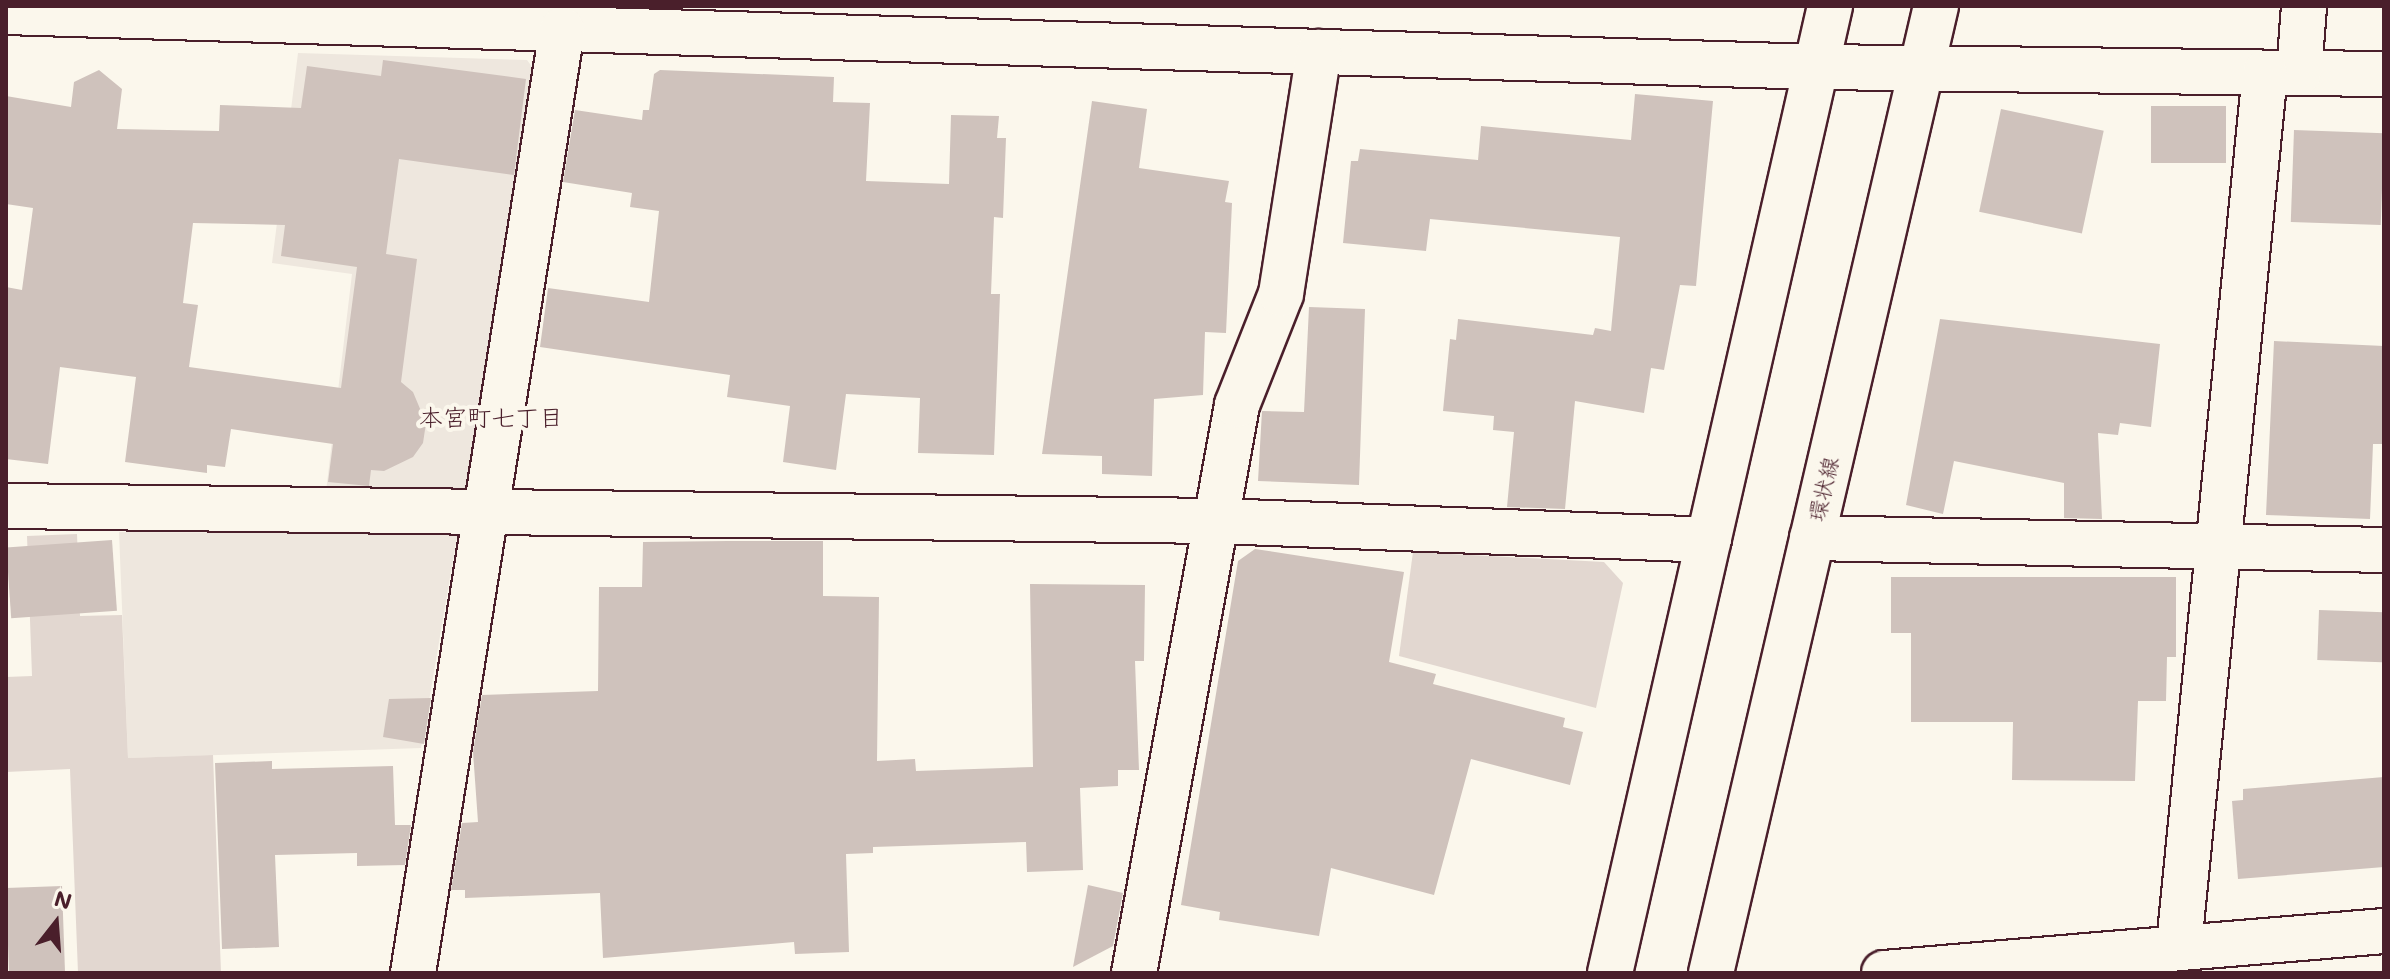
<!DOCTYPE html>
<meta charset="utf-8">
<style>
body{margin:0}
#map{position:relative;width:2390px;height:979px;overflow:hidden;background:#fbf7ec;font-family:Mali,"Klee One",sans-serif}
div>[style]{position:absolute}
.built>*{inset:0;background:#eee7de}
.green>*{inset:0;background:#e2d7d0}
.building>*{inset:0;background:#cfc2bc;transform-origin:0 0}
.roads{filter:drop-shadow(2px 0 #4a1f2b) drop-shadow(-2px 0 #4a1f2b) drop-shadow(0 2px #4a1f2b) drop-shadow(0 -2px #4a1f2b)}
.minor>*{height:44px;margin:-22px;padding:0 22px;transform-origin:22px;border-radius:22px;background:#fbf7ec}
.major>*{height:44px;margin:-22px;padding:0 22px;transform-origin:22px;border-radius:22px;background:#fbf7ec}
span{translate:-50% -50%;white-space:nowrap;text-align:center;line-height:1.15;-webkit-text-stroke:8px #fbf7ec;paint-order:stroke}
.street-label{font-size:22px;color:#4a1f2b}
.neighbourhood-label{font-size:24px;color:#4a1f2b}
.frame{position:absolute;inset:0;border:8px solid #4a1f2b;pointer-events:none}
.north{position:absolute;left:16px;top:883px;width:80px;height:80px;-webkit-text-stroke:6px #fbf7ec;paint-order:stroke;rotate:17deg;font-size:22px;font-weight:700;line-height:32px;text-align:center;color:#4a1f2b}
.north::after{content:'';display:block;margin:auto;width:28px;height:36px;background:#4a1f2b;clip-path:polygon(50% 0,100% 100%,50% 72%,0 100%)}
</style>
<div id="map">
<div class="built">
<div style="clip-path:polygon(298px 53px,527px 60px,536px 72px,421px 748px,128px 758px,119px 532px,321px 533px,352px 274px,272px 263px)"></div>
</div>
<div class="green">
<div style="clip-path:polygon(77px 534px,80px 616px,122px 615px,128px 758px,213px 755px,221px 973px,78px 973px,70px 769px,6px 772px,6px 677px,32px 676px,27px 536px)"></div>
<div style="clip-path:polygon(1413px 552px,1604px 562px,1623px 583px,1596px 708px,1399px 656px)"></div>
</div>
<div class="building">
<div style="clip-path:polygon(evenodd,383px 60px,526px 79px,514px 175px,399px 159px,386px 254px,417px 259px,401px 382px,413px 392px,426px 423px,423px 443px,413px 457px,384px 471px,371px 470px,369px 486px,328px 482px,333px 444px,231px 429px,225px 467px,207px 465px,207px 473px,125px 462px,136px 377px,60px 367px,48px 464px,6px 459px,6px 287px,22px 290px,33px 208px,6px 204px,6px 96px,71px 107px,74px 82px,99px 70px,122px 89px,117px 129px,219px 131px,220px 105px,301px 108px,307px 66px,381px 76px,383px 60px,193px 223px,285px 225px,281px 256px,357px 267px,341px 388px,189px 367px,198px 305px,183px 303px,193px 223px)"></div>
<div style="clip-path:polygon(660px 70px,834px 77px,833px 102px,870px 103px,866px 181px,949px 184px,951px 115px,999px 116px,997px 138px,1006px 138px,1003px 218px,994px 217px,991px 294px,1000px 294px,994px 455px,918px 453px,920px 398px,846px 394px,836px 470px,783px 462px,790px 406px,727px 397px,730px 375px,540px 347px,548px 288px,649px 302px,659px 211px,630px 207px,632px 193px,563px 182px,575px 110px,642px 120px,643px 110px,649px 110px,654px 74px)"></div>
<div style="clip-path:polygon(1635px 94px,1713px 101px,1696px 286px,1680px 285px,1664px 370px,1651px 368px,1644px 413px,1575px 401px,1565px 509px,1507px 507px,1514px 432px,1493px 430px,1494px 416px,1443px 411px,1450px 339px,1456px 340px,1458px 319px,1593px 335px,1595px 328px,1611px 331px,1620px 237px,1430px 219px,1426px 251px,1343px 243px,1351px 161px,1358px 161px,1360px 149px,1478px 160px,1481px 126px,1631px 140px)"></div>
<div style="clip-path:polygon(1092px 101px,1147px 109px,1139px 168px,1229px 181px,1225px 202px,1232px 203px,1226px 333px,1205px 332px,1203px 395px,1154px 399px,1152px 476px,1102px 474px,1102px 456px,1042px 454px)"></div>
<div style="left:2151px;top:106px;width:75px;height:57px"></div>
<div style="left:2001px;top:109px;width:105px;height:105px;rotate:12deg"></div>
<div style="left:2294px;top:130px;width:90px;height:92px;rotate:2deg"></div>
<div style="clip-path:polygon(1309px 307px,1365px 309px,1359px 485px,1258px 481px,1262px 411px,1304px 412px)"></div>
<div style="clip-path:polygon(1940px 319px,2160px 344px,2151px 427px,2120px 423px,2118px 435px,2098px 433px,2102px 519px,2064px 518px,2064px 483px,1954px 461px,1943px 514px,1906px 505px)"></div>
<div style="clip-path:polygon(2274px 341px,2384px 346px,2384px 444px,2373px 444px,2370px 519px,2266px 515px)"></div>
<div style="left:112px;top:540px;width:71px;height:106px;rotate:86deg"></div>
<div style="clip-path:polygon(728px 541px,823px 541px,823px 596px,879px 597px,877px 761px,915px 759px,916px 771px,1033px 767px,1030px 584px,1145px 585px,1144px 661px,1135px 661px,1139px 770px,1118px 770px,1118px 786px,1080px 788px,1083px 870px,1027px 872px,1026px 842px,873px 847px,873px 853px,846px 854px,849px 952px,795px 954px,794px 942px,603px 958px,600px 893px,465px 898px,465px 890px,451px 890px,462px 823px,478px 822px,473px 752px,482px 695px,598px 691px,599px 587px,642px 587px,643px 542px)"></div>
<div style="clip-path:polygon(1255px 549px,1404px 572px,1389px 662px,1436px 674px,1433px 684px,1565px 718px,1563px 727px,1583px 732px,1570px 785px,1471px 759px,1434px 895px,1331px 868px,1319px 936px,1219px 920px,1220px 912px,1181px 905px,1238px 561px)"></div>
<div style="clip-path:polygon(1891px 577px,2176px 577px,2176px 657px,2167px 657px,2166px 701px,2138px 701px,2135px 781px,2012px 780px,2013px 722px,1911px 722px,1911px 633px,1891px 633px)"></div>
<div style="left:2319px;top:610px;width:65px;height:50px;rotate:2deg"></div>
<div style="clip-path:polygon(431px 698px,424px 744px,383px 737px,389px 699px)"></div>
<div style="clip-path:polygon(272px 761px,272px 769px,393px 766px,395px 825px,411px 825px,405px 865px,357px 866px,357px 853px,275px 855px,279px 947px,222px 949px,215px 763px)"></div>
<div style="clip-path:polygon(2384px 777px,2384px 867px,2238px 879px,2232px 801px,2243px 800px,2243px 789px)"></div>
<div style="clip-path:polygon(1088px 885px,1123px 893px,1113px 946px,1073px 967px)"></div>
<div style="left:62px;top:886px;width:87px;height:56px;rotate:88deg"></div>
</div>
<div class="roads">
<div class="minor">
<div style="left:6px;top:12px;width:1812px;rotate:1.74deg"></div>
<div style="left:1817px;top:67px;width:567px;rotate:0.71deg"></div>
<div style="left:2299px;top:73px;width:67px;rotate:-85.7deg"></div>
<div style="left:6px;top:506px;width:1212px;rotate:0.71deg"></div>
<div style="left:1218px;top:521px;width:491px;rotate:2.2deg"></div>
<div style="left:1812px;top:538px;width:572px;rotate:1.2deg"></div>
<div style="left:2179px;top:945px;width:876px;rotate:-84.37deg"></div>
<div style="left:413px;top:973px;width:955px;rotate:-81.02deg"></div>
<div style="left:1134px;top:973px;width:577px;rotate:-79.72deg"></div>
<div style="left:1237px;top:405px;width:119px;rotate:-68.4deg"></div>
<div style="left:1281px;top:294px;width:245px;rotate:-81.1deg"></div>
<div style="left:1884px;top:973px;width:502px;rotate:-4.8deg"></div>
</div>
<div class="major">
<div style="left:1610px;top:973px;width:992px;rotate:-77.18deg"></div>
<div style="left:1711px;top:973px;width:993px;rotate:-76.9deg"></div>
</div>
</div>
<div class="street-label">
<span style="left:1823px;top:489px;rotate:-77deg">環状線</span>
</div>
<div class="neighbourhood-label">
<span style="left:491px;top:417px">本宮町七丁目</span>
</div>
<div class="frame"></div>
<div class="north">N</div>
</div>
